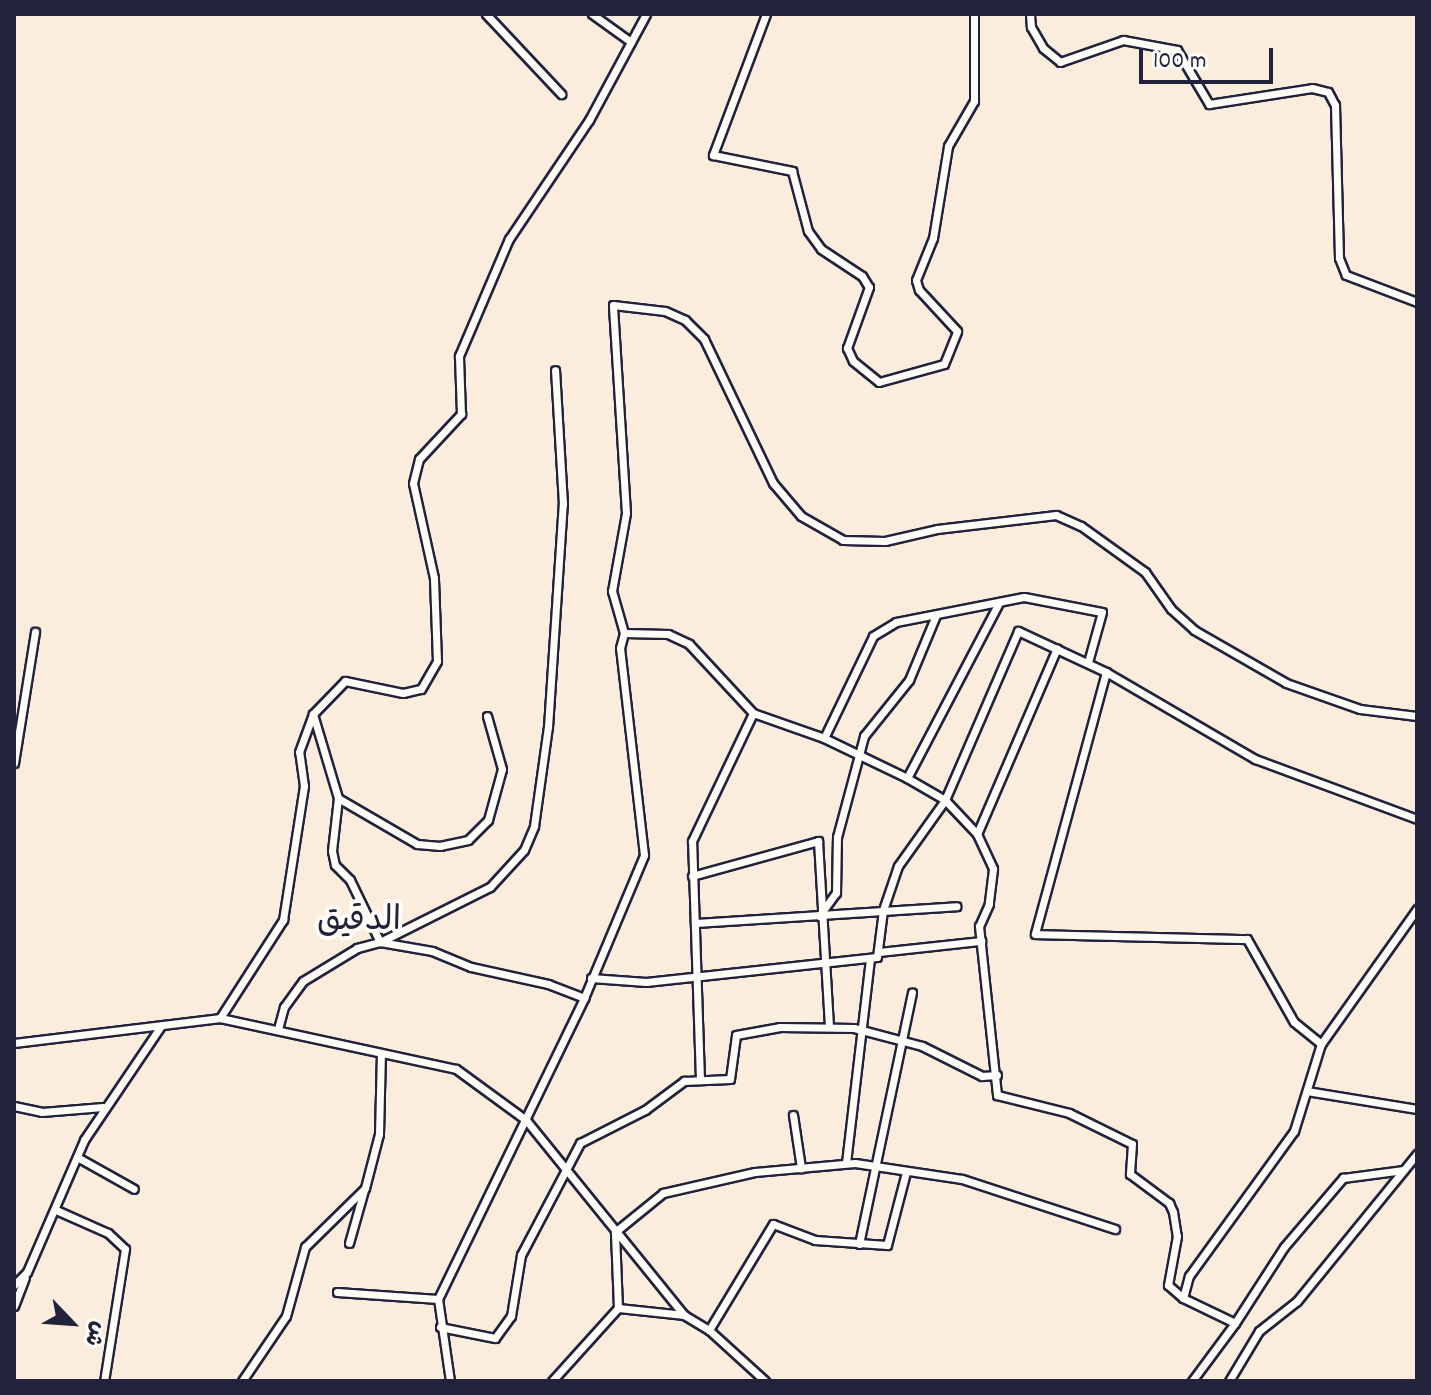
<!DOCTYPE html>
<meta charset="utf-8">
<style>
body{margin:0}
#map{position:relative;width:1431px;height:1395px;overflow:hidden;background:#fbedde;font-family:Dekko,"Playpen Sans Arabic",sans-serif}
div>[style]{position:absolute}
.roads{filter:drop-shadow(2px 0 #22223b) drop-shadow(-2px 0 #22223b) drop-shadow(0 2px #22223b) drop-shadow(0 -2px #22223b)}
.street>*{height:7px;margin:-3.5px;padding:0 3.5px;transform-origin:3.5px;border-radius:3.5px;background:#fdfcf7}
span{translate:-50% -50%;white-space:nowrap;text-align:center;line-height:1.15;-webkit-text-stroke:8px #fdfcf7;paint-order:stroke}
.neighbourhood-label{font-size:34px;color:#22223b}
.frame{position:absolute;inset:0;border:16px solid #22223b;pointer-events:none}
.north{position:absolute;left:32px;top:1283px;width:80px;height:80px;-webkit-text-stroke:6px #fdfcf7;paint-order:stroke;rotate:115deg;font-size:22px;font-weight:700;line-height:32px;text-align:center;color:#22223b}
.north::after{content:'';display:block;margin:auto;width:28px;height:36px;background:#22223b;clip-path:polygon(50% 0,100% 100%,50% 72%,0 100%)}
.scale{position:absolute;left:1139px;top:48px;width:134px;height:36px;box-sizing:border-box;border:4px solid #22223b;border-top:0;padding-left:10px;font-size:24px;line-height:28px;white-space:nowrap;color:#22223b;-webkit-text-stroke:6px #fdfcf7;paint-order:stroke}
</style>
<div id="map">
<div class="roads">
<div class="street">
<div style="left:486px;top:14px;width:110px;rotate:46.8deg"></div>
<div style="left:592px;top:14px;width:48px;rotate:35.7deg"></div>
<div style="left:766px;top:14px;width:151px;rotate:110.6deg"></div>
<div style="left:713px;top:155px;width:81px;rotate:11.4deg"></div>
<div style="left:792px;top:171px;width:62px;rotate:75.1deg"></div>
<div style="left:808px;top:231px;width:22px;rotate:54deg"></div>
<div style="left:821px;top:249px;width:49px;rotate:33.4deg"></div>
<div style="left:862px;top:276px;width:13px;rotate:58deg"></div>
<div style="left:869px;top:287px;width:65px;rotate:109.8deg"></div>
<div style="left:847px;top:348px;width:14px;rotate:65deg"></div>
<div style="left:853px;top:361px;width:33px;rotate:39deg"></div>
<div style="left:879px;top:382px;width:67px;rotate:-15.5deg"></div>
<div style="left:944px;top:364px;width:35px;rotate:-68deg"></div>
<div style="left:957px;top:331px;width:56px;rotate:-132.8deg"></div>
<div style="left:919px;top:290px;width:10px;rotate:-107deg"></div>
<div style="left:916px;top:280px;width:45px;rotate:-68deg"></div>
<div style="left:933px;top:238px;width:93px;rotate:-80.7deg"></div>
<div style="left:948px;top:146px;width:52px;rotate:-60deg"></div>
<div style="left:974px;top:101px;width:87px;rotate:-90deg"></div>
<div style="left:1030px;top:14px;width:13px;rotate:86deg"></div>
<div style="left:1031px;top:27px;width:24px;rotate:60deg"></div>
<div style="left:1043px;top:48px;width:22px;rotate:39deg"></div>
<div style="left:1060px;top:62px;width:67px;rotate:-19.2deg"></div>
<div style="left:1123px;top:40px;width:55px;rotate:10.5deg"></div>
<div style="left:1177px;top:50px;width:63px;rotate:59.3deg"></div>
<div style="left:1209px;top:104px;width:104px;rotate:-8.8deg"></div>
<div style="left:1312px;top:88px;width:16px;rotate:14deg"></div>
<div style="left:1328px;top:92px;width:15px;rotate:62deg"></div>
<div style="left:1335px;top:105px;width:153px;rotate:88.5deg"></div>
<div style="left:1339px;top:258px;width:18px;rotate:68deg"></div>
<div style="left:1346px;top:275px;width:76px;rotate:20.8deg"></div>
<div style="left:624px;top:633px;width:44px;rotate:1.3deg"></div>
<div style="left:668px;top:634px;width:23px;rotate:25deg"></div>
<div style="left:689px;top:644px;width:94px;rotate:47.2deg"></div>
<div style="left:753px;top:713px;width:75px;rotate:19.4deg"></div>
<div style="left:824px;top:738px;width:92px;rotate:25.7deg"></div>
<div style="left:907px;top:778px;width:44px;rotate:30.1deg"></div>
<div style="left:945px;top:800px;width:47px;rotate:46.7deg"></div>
<div style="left:977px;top:834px;width:38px;rotate:65deg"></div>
<div style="left:993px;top:869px;width:35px;rotate:97deg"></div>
<div style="left:989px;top:904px;width:24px;rotate:114deg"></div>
<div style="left:979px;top:926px;width:170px;rotate:83.9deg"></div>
<div style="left:997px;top:1095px;width:74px;rotate:14deg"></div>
<div style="left:1069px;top:1113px;width:70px;rotate:26.2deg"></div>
<div style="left:1132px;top:1144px;width:30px;rotate:94deg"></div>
<div style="left:1130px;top:1174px;width:49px;rotate:36.6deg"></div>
<div style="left:1169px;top:1203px;width:10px;rotate:66deg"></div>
<div style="left:1173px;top:1212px;width:24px;rotate:81deg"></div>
<div style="left:1177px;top:1236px;width:50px;rotate:100.4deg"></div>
<div style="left:1168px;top:1285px;width:20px;rotate:41deg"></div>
<div style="left:1106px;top:672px;width:271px;rotate:105.2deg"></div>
<div style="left:1035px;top:934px;width:212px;rotate:1.4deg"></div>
<div style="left:1247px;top:939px;width:95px;rotate:60.5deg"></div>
<div style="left:1294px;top:1022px;width:35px;rotate:39deg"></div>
<div style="left:313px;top:714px;width:88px;rotate:73.4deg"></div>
<div style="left:487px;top:716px;width:55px;rotate:74.2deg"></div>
<div style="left:502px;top:769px;width:53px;rotate:105.4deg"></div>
<div style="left:488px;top:820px;width:28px;rotate:135deg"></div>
<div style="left:468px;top:840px;width:29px;rotate:168deg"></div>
<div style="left:440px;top:846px;width:23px;rotate:-175deg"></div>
<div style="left:417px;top:844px;width:91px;rotate:-149.8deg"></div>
<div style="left:338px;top:798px;width:53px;rotate:96.5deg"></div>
<div style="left:332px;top:851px;width:14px;rotate:78deg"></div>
<div style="left:335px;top:865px;width:21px;rotate:45deg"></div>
<div style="left:350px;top:880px;width:69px;rotate:64.2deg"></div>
<div style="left:380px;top:942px;width:123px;rotate:-26.6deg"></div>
<div style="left:490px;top:887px;width:50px;rotate:-47.4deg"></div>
<div style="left:524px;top:850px;width:26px;rotate:-67deg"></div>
<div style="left:534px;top:826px;width:100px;rotate:-82deg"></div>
<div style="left:548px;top:727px;width:224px;rotate:-86.2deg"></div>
<div style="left:563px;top:504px;width:134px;rotate:-93.4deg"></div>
<div style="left:824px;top:738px;width:113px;rotate:-64.3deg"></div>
<div style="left:873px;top:636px;width:27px;rotate:-31deg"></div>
<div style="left:896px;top:622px;width:130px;rotate:-11.1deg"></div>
<div style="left:1024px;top:597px;width:79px;rotate:10.9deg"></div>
<div style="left:1102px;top:612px;width:52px;rotate:105.6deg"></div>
<div style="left:14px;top:763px;width:133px;rotate:-80.9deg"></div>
<div style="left:907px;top:778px;width:198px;rotate:-62.3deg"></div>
<div style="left:977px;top:834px;width:202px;rotate:-66.7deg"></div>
<div style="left:692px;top:876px;width:131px;rotate:-15.5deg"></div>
<div style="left:818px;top:841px;width:184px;rotate:86.6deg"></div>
<div style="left:819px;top:916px;width:29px;rotate:-54deg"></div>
<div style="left:836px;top:893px;width:56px;rotate:-89deg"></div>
<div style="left:837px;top:837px;width:105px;rotate:-75deg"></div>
<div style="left:864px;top:736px;width:72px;rotate:-51.2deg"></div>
<div style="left:909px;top:680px;width:70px;rotate:-67.4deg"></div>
<div style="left:696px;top:923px;width:261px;rotate:-3.7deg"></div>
<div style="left:879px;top:952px;width:103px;rotate:-6.2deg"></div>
<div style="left:591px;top:978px;width:55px;rotate:4.2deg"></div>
<div style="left:646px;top:982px;width:232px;rotate:-6.2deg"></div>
<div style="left:877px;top:957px;width:47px;rotate:-82.7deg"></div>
<div style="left:883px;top:910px;width:46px;rotate:-71.2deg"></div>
<div style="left:898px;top:866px;width:81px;rotate:-54.5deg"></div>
<div style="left:945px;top:800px;width:184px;rotate:-66.6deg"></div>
<div style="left:1018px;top:631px;width:97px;rotate:25deg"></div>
<div style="left:1106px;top:672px;width:173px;rotate:30.3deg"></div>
<div style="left:1255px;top:759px;width:173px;rotate:20.3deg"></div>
<div style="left:220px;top:1018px;width:117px;rotate:-57.3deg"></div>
<div style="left:283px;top:920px;width:136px;rotate:-81.1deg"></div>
<div style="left:304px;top:786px;width:34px;rotate:-98deg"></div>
<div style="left:299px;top:752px;width:40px;rotate:-69.8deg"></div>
<div style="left:313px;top:714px;width:46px;rotate:-45.9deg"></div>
<div style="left:345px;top:681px;width:59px;rotate:11.7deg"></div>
<div style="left:403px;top:693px;width:18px;rotate:-13deg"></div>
<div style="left:421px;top:689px;width:32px;rotate:-60deg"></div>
<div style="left:437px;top:661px;width:83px;rotate:-92.1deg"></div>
<div style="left:434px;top:578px;width:97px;rotate:-102.5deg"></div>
<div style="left:413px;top:483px;width:25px;rotate:-76deg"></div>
<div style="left:419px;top:459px;width:62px;rotate:-47deg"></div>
<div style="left:461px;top:414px;width:58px;rotate:-92deg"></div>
<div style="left:459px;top:356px;width:127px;rotate:-66.9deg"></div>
<div style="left:509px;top:239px;width:143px;rotate:-56.1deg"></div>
<div style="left:589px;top:120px;width:120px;rotate:-61.7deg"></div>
<div style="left:278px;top:1029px;width:23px;rotate:-75deg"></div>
<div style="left:284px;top:1007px;width:32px;rotate:-54deg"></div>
<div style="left:303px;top:981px;width:63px;rotate:-31.4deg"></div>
<div style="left:357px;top:948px;width:24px;rotate:-15deg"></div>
<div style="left:380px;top:942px;width:53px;rotate:9.8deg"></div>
<div style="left:432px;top:951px;width:42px;rotate:22.3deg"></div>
<div style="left:471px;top:967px;width:79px;rotate:12.4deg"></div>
<div style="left:548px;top:984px;width:39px;rotate:21deg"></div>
<div style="left:14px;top:1043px;width:208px;rotate:-6.9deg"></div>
<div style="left:220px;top:1018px;width:241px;rotate:12.2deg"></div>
<div style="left:456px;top:1069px;width:87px;rotate:36.1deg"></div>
<div style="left:526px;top:1120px;width:251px;rotate:51deg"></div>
<div style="left:684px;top:1315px;width:29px;rotate:31deg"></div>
<div style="left:709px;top:1330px;width:76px;rotate:42.3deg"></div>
<div style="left:700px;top:1080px;width:239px;rotate:-91.9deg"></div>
<div style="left:692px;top:841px;width:142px;rotate:-64.5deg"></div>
<div style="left:1307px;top:1091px;width:111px;rotate:9.3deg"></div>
<div style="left:14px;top:1106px;width:29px;rotate:12deg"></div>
<div style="left:42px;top:1112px;width:61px;rotate:-4.7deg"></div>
<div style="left:793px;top:1115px;width:54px;rotate:81.4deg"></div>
<div style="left:77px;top:1157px;width:65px;rotate:29.3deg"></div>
<div style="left:846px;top:1163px;width:204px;rotate:-83.3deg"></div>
<div style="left:56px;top:1210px;width:57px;rotate:23.9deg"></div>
<div style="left:108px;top:1233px;width:23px;rotate:43deg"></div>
<div style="left:125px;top:1249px;width:134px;rotate:99deg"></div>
<div style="left:349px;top:1243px;width:55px;rotate:-74.2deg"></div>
<div style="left:859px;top:1244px;width:257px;rotate:-78.1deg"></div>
<div style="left:14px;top:1285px;width:18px;rotate:-45deg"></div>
<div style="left:27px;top:1272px;width:144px;rotate:-66.6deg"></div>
<div style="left:84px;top:1140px;width:138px;rotate:-56deg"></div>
<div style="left:337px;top:1292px;width:101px;rotate:4deg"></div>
<div style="left:14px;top:1306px;width:30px;rotate:-69deg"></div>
<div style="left:684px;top:1315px;width:66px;rotate:-173.9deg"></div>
<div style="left:618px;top:1308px;width:76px;rotate:-92.3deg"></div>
<div style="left:615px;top:1232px;width:62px;rotate:-39.1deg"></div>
<div style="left:663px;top:1193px;width:94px;rotate:-12.9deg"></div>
<div style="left:755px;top:1172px;width:100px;rotate:-5.1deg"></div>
<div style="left:855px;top:1163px;width:108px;rotate:8.5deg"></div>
<div style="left:962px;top:1179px;width:161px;rotate:18.1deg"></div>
<div style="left:1235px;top:1323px;width:90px;rotate:-57.2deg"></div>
<div style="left:1284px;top:1247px;width:91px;rotate:-49.5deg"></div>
<div style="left:1343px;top:1178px;width:61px;rotate:-7.6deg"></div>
<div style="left:440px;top:1327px;width:56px;rotate:11.3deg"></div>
<div style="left:495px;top:1338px;width:27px;rotate:-54deg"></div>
<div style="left:511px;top:1316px;width:62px;rotate:-80.7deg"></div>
<div style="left:521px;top:1255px;width:127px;rotate:-62.2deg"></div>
<div style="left:580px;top:1143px;width:73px;rotate:-26.9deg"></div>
<div style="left:645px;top:1110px;width:49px;rotate:-36.6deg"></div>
<div style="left:684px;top:1081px;width:46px;rotate:-2.5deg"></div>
<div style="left:730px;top:1079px;width:44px;rotate:-82.2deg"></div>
<div style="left:736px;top:1035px;width:45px;rotate:-10.3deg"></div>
<div style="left:780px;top:1027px;width:74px;rotate:0.8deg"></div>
<div style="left:854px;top:1028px;width:70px;rotate:14.8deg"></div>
<div style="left:922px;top:1046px;width:67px;rotate:26.6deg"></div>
<div style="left:982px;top:1076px;width:15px;rotate:-4deg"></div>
<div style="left:709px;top:1330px;width:124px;rotate:-58.9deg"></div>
<div style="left:773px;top:1224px;width:45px;rotate:20.9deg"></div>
<div style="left:815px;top:1240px;width:72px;rotate:4deg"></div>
<div style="left:887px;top:1245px;width:75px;rotate:-75.4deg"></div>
<div style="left:242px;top:1381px;width:78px;rotate:-55.9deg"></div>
<div style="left:286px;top:1316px;width:72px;rotate:-74.6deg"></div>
<div style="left:305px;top:1247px;width:84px;rotate:-44.5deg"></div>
<div style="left:365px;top:1188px;width:56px;rotate:-75.5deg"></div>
<div style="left:379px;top:1134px;width:81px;rotate:-88.6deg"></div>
<div style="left:450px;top:1381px;width:83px;rotate:-98.3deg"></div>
<div style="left:438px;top:1299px;width:335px;rotate:-64.1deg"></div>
<div style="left:584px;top:998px;width:155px;rotate:-67.2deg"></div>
<div style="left:644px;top:855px;width:208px;rotate:-96.6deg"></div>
<div style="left:620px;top:648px;width:16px;rotate:-75deg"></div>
<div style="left:624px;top:633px;width:44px;rotate:-105.9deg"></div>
<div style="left:612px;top:591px;width:79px;rotate:-79.8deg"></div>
<div style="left:626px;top:513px;width:208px;rotate:-93.6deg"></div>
<div style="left:613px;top:305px;width:52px;rotate:6.6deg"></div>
<div style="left:665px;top:311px;width:22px;rotate:24deg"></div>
<div style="left:685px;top:320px;width:27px;rotate:45deg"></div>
<div style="left:704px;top:339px;width:160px;rotate:64.4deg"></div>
<div style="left:773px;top:483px;width:43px;rotate:49.7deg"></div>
<div style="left:801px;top:516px;width:48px;rotate:29.7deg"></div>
<div style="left:843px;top:540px;width:42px;rotate:1.4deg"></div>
<div style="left:885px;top:541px;width:53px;rotate:-13deg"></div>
<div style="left:937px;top:529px;width:120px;rotate:-6.7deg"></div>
<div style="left:1056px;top:515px;width:27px;rotate:24deg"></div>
<div style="left:1081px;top:526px;width:79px;rotate:35.7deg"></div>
<div style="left:1145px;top:572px;width:45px;rotate:54.9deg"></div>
<div style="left:1171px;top:609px;width:31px;rotate:42deg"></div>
<div style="left:1194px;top:630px;width:106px;rotate:29.9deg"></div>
<div style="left:1286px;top:683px;width:78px;rotate:19.4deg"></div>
<div style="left:1360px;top:709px;width:57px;rotate:7deg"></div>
<div style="left:552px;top:1381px;width:98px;rotate:-47.9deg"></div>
<div style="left:1192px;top:1381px;width:72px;rotate:-53.4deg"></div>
<div style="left:1235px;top:1323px;width:58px;rotate:-154.3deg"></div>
<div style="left:1183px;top:1298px;width:23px;rotate:-75deg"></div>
<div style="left:1189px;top:1276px;width:179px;rotate:-54.1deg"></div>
<div style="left:1294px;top:1131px;width:91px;rotate:-72.8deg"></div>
<div style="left:1321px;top:1044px;width:166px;rotate:-54.6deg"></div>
<div style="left:1229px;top:1381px;width:58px;rotate:-59deg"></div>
<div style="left:1259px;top:1331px;width:48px;rotate:-38.3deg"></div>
<div style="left:1297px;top:1301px;width:190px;rotate:-50.8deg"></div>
</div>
</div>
<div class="neighbourhood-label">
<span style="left:359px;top:923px">الدقيق</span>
</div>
<div class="frame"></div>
<div class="north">ش</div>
<div class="scale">100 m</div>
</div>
